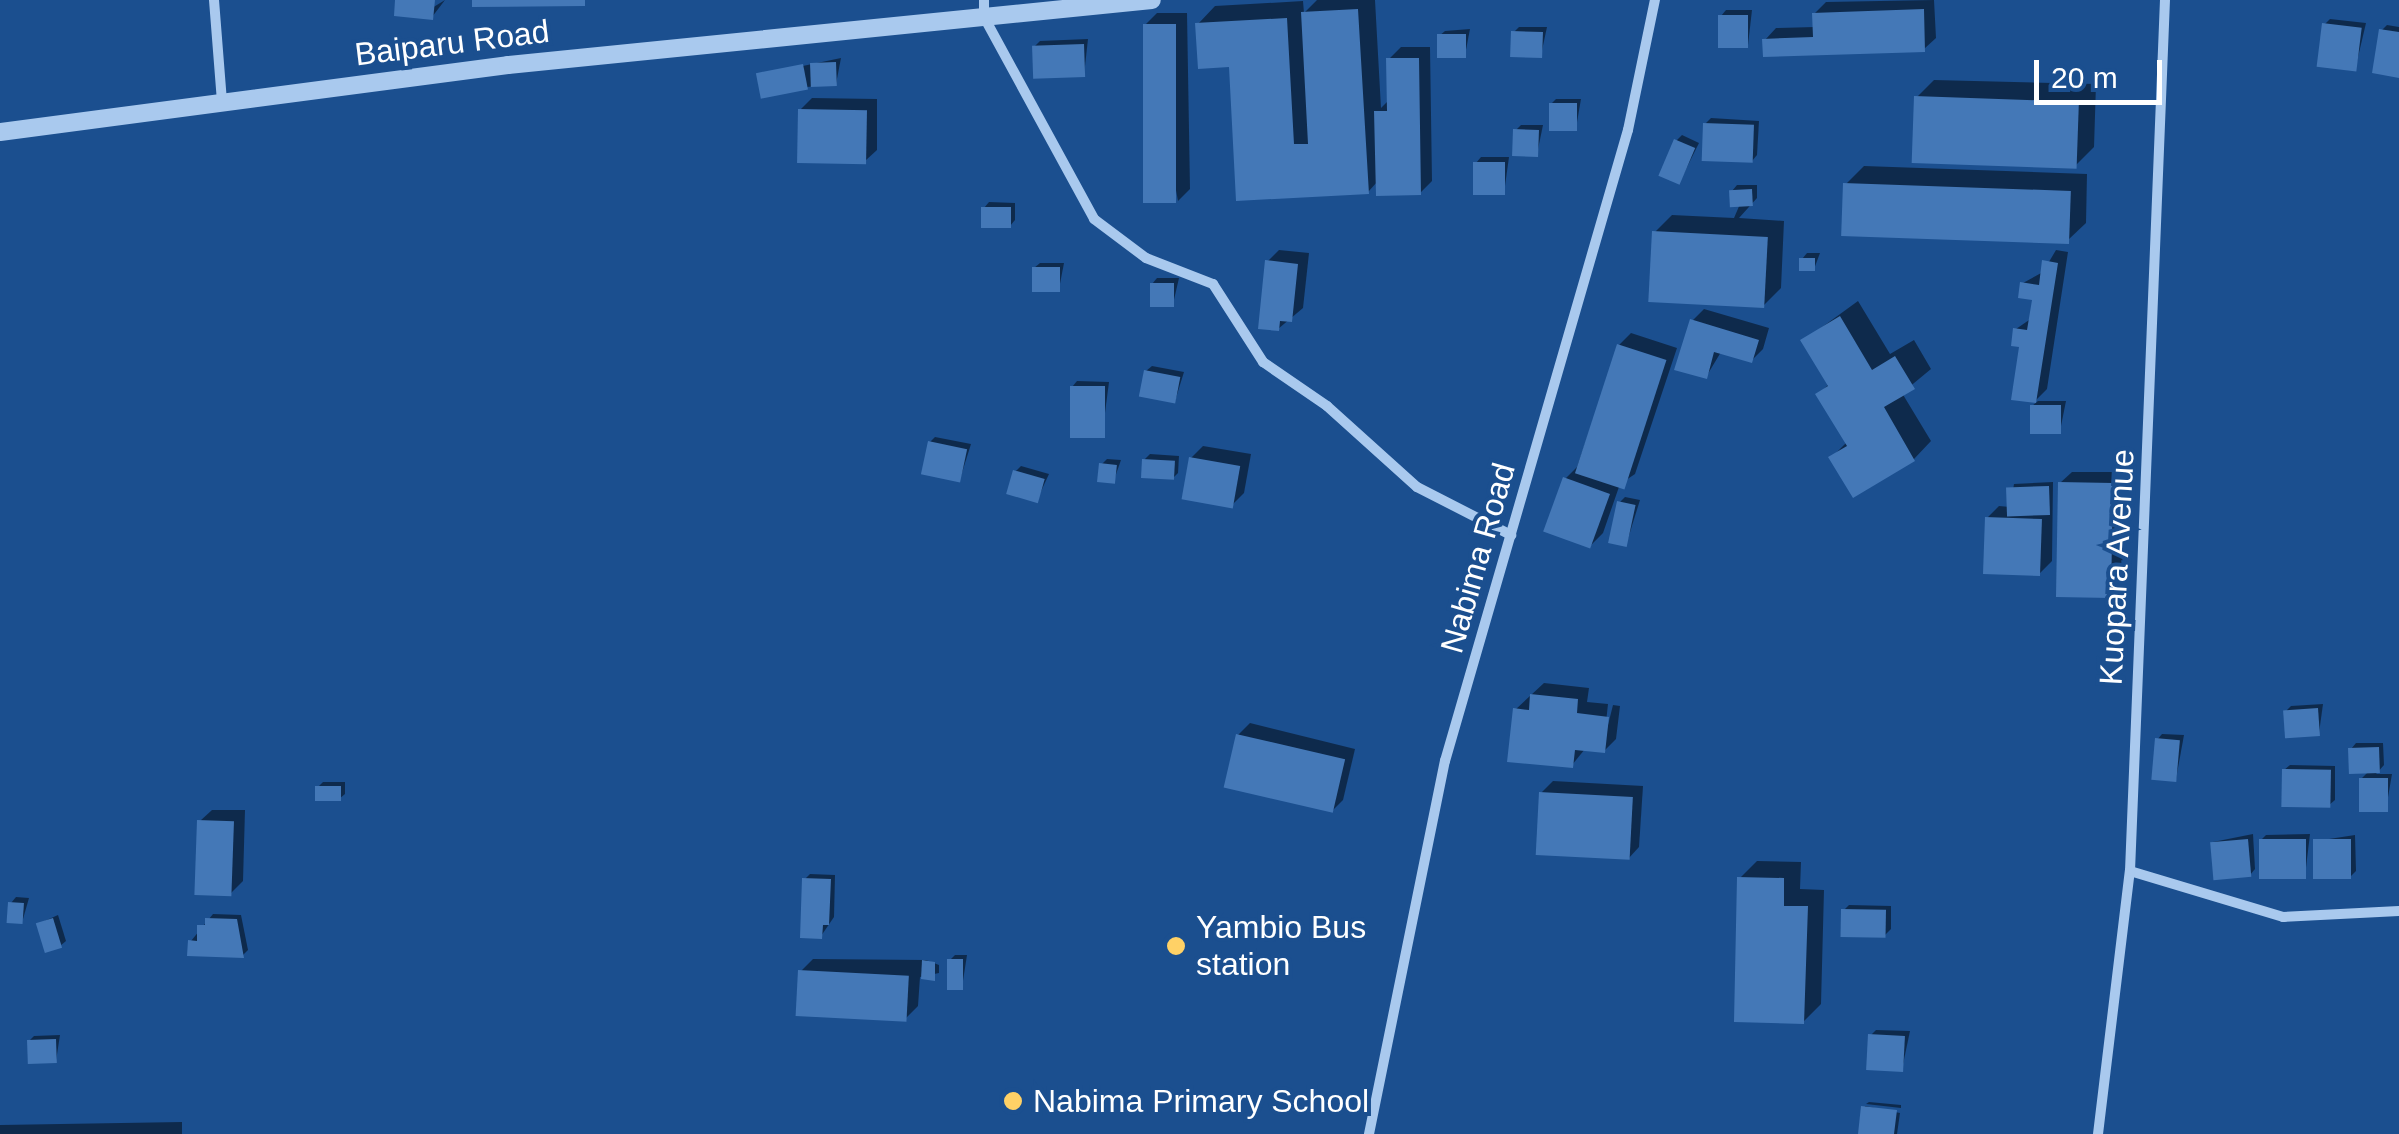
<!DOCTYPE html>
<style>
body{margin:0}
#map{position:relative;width:2399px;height:1134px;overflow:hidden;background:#1b4f8f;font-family:Helvetica,sans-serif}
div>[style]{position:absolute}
.shadow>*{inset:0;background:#0007}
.building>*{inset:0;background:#4478b7;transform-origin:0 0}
.minor>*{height:10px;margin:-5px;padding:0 5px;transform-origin:5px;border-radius:5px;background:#a9c9ee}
.tertiary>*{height:18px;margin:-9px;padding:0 9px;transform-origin:9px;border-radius:9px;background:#a9c9ee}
.dots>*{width:28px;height:28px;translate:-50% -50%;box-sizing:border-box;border:5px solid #1b4f8f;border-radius:50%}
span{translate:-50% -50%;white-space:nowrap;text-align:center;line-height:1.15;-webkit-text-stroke:8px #1b4f8f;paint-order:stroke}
.street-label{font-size:32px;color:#fff}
.poi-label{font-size:32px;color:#fff}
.left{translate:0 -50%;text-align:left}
.scale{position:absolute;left:2034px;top:60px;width:128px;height:45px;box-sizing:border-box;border:5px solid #fff;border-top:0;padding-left:12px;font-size:30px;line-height:35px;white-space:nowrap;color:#fff;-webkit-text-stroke:8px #1b4f8f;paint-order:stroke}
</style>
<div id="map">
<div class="shadow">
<div style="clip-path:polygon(398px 0,433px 0,432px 8px,445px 0,432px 17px)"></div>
<div style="clip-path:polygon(1317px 0,1375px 0,1381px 108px,1389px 100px,1389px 59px,1401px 47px,1430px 47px,1432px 181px,1420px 193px,1378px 181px,1368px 192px,1238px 198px,1231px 65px,1198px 24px,1215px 6px,1303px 1px,1304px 13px)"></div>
<div style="clip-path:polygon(1934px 0,1936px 38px,1924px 49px,1765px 40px,1776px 28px,1815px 27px,1814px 14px,1826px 2px)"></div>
<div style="clip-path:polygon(1726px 10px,1752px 10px,1748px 45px,1721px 16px)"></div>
<div style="clip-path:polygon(1157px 13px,1187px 13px,1190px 189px,1178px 201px,1145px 25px)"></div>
<div style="clip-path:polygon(2330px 19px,2366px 23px,2355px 70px,2325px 24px)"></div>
<div style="clip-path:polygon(2387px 25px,2399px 27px,2399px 75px,2382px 30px)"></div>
<div style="clip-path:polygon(1519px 27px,1547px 27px,1541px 55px,1514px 32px)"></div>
<div style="clip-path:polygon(1470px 29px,1465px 55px,1439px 36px,1445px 31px)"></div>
<div style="clip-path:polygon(1088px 39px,1084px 75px,1035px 46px,1040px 41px)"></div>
<div style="clip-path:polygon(841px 58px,836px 84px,807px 87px,759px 75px)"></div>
<div style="clip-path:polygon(1934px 80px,2096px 84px,2094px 147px,2076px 165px,1917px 97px)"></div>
<div style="clip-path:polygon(812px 98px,877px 99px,877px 150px,865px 161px,800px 110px)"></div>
<div style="clip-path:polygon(1556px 99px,1581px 99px,1576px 128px,1551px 104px)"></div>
<div style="clip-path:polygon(1711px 118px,1759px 121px,1757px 155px,1752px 161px,1705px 124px)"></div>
<div style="clip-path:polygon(1521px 125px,1543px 125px,1537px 154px,1516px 130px)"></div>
<div style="clip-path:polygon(1682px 135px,1699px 143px,1679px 183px,1676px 141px)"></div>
<div style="clip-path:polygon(1481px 157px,1509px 157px,1504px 193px,1476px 163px)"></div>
<div style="clip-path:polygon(1864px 166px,2087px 174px,2086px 223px,2068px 240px,1846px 184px)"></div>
<div style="clip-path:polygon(1737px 185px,1757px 185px,1757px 198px,1739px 218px,1784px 221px,1781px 288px,1763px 306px,1655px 232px,1672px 215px,1734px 218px,1740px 204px,1732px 191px)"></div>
<div style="clip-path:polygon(989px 202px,1015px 203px,1015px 220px,1010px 226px,984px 208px)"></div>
<div style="clip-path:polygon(1279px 250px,1309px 253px,1303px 308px,1278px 329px,1267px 262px)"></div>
<div style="clip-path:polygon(2056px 250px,2068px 252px,2047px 389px,2035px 401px,2016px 329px,2032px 318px,2035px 298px,2023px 283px,2043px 272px)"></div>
<div style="clip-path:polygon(1807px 253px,1820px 253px,1814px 269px,1802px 259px)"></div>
<div style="clip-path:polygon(1040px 263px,1064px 263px,1059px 289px,1034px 268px)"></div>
<div style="clip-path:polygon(1157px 278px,1179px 278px,1173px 304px,1152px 284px)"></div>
<div style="clip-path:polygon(1858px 301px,1890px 354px,1914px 340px,1931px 369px,1902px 393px,1931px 441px,1914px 459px,1831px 458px,1847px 442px,1818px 395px,1829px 384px,1803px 341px)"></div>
<div style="clip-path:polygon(1704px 309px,1769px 328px,1763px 349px,1751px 361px,1721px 352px,1706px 377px,1692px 321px)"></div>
<div style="clip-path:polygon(1631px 333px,1677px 348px,1635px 474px,1620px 484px,1603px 533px,1591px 545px,1565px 479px,1577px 467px,1619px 345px)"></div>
<div style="clip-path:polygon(1152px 366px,1184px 372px,1175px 401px,1146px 371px)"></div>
<div style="clip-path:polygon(1077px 381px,1109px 382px,1102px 436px,1072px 387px)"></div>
<div style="clip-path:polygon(2038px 401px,2066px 401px,2060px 431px,2032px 406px)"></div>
<div style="clip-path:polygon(935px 437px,971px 444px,960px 479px,930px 442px)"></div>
<div style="clip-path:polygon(1203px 446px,1251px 454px,1244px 493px,1232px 505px,1191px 458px)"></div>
<div style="clip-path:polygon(1150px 454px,1179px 456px,1178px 473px,1173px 478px,1144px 460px)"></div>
<div style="clip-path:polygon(1107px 459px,1121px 460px,1114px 480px,1101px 465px)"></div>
<div style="clip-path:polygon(1021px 466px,1049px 474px,1037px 500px,1016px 471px)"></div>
<div style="clip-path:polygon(2072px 472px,2124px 472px,2122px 584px,2110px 596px,2060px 483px)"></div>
<div style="clip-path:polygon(2053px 482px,2052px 561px,2040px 573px,1987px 518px,1999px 506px,2010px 507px,2014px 484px)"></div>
<div style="clip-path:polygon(1625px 497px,1640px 500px,1626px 545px,1620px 502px)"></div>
<div style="clip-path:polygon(1544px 683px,1589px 688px,1587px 702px,1608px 704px,1604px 741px,1613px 705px,1620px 706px,1616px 739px,1604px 751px,1585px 749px,1572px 765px,1515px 710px)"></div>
<div style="clip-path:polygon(2323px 704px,2319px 733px,2286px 711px,2291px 706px)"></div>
<div style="clip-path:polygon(1250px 723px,1355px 749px,1343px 800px,1331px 812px,1238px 735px)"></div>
<div style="clip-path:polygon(2162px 734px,2184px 735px,2176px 779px,2157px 740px)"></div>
<div style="clip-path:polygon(2356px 743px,2383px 743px,2384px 765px,2376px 774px,2392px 774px,2386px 809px,2361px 779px,2370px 770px,2351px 749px)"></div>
<div style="clip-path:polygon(2290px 765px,2335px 766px,2335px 800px,2329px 805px,2284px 770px)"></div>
<div style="clip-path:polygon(1553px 781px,1643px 786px,1639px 847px,1628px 859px,1541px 793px)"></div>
<div style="clip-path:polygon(323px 782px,345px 782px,345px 794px,339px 799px,318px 787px)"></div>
<div style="clip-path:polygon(212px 810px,245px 810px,243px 881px,231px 893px,200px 821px)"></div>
<div style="clip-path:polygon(2253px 834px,2255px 869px,2250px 875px,2213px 842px)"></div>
<div style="clip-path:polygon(2310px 834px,2305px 876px,2261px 840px,2266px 835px)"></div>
<div style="clip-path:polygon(2355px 835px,2356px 871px,2350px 877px,2316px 841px)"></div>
<div style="clip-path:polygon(1757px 861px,1801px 862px,1800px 889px,1824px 890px,1821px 1004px,1803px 1022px,1740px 878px)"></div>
<div style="clip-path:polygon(810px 874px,835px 875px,834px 917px,821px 936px,804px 880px)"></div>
<div style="clip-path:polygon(16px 897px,29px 898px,23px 919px,11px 903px)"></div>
<div style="clip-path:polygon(1849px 905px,1891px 906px,1891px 929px,1885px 935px,1844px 910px)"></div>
<div style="clip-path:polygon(213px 914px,241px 915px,248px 950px,243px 955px,191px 941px)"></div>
<div style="clip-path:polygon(58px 915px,66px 941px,60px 946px,38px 924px)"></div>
<div style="clip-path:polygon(955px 955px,967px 955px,962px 987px,949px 961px)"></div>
<div style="clip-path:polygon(813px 959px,926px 960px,939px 965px,939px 973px,920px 977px,918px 1006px,906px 1018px,801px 971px)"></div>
<div style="clip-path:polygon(1876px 1030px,1910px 1031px,1902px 1069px,1871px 1035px)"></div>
<div style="clip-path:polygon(60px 1035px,56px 1061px,29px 1041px,34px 1036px)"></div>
<div style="clip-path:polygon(1866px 1104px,1869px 1102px,1901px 1105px,1901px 1108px)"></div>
<div style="clip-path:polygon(1865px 1106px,1900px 1113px,1897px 1134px,1861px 1134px)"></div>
<div style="clip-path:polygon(182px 1122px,182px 1134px,0 1134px,0 1125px)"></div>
</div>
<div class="building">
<div style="clip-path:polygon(395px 0,435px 0,433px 20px,394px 16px)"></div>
<div style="clip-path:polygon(472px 0,585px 0,585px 6px,472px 7px)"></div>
<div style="clip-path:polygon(1358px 9px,1369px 194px,1236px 201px,1229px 67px,1198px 69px,1195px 23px,1287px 18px,1294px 144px,1308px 144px,1301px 12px)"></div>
<div style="clip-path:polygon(1924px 9px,1925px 52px,1763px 57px,1762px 39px,1813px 37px,1812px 13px)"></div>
<div style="left:1718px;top:15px;width:30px;height:33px"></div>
<div style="left:2322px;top:23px;width:40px;height:44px;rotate:7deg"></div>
<div style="left:1143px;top:24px;width:33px;height:179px"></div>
<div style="clip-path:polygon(2379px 29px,2399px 32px,2399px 78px,2372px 73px)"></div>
<div style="left:1511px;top:31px;width:32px;height:26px;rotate:2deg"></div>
<div style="left:1466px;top:34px;width:24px;height:29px;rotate:90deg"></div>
<div style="left:1084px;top:44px;width:33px;height:52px;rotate:88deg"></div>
<div style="clip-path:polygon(1386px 58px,1419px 58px,1421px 195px,1376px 196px,1374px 111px,1387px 111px)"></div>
<div style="left:836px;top:62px;width:24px;height:26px;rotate:88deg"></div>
<div style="left:803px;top:64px;width:26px;height:48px;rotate:79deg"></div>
<div style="left:1914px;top:96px;width:165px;height:67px;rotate:2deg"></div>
<div style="left:1549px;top:103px;width:28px;height:28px"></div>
<div style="left:798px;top:109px;width:69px;height:54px;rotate:1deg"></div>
<div style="left:1703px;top:123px;width:51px;height:38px;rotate:2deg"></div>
<div style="left:1513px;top:129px;width:26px;height:27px;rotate:2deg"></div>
<div style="left:1674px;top:139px;width:23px;height:40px;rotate:23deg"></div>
<div style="left:1473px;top:162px;width:32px;height:33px"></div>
<div style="left:1843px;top:183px;width:228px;height:53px;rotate:2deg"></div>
<div style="left:1752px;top:189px;width:17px;height:23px;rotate:87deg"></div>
<div style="left:981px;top:207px;width:30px;height:21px"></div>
<div style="left:1652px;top:231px;width:116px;height:71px;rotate:3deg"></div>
<div style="left:1799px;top:258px;width:16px;height:13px"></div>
<div style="clip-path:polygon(1265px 260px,1298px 264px,1292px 322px,1280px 321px,1279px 331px,1258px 329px)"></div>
<div style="clip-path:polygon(2042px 260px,2058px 263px,2036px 403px,2011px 400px,2019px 347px,2011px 346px,2013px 328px,2027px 330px,2032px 300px,2018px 298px,2020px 282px,2039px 285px)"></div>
<div style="left:1032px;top:267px;width:28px;height:25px"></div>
<div style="left:1150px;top:283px;width:24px;height:24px"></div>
<div style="clip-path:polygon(1840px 316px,1872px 370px,1895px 356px,1915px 389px,1884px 407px,1915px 461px,1853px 498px,1828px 457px,1847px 446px,1815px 394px,1828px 386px,1800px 340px)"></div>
<div style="clip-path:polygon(1690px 319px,1759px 340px,1752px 363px,1714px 352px,1707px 379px,1674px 370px)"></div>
<div style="left:1617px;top:344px;width:52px;height:136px;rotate:18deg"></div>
<div style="left:1144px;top:370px;width:37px;height:27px;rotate:11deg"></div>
<div style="left:1070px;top:386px;width:35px;height:52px"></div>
<div style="left:2030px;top:405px;width:31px;height:29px"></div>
<div style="left:928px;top:441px;width:40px;height:34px;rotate:12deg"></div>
<div style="left:1189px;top:457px;width:52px;height:43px;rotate:10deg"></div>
<div style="left:1142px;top:459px;width:33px;height:19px;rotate:3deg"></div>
<div style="left:1099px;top:463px;width:18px;height:19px;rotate:6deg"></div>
<div style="left:1013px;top:470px;width:33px;height:25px;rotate:16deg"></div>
<div style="left:1563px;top:477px;width:50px;height:58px;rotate:20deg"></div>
<div style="left:2058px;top:482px;width:55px;height:115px;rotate:1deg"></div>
<div style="left:2049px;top:486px;width:29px;height:43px;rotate:88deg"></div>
<div style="left:1617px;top:501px;width:19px;height:43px;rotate:12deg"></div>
<div style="left:1985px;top:517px;width:57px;height:57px;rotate:2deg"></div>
<div style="clip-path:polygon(1530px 694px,1578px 699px,1577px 713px,1609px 717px,1605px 753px,1575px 750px,1573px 768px,1507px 762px,1513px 708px,1529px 710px)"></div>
<div style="left:2318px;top:708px;width:28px;height:35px;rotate:86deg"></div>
<div style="left:1236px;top:734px;width:112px;height:55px;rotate:13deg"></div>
<div style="left:2155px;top:738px;width:25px;height:42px;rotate:5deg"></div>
<div style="left:2379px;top:747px;width:26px;height:31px;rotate:88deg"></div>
<div style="left:2282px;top:769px;width:49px;height:38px;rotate:1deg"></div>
<div style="left:2359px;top:778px;width:29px;height:34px"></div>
<div style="left:315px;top:786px;width:26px;height:15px"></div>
<div style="left:1539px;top:792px;width:94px;height:63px;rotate:3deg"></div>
<div style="left:197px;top:820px;width:37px;height:75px;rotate:2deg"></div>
<div style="left:2248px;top:839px;width:38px;height:38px;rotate:85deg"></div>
<div style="left:2259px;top:839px;width:47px;height:40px"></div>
<div style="left:2351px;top:839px;width:40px;height:38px;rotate:90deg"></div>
<div style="clip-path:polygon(1737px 877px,1784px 878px,1784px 906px,1808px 906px,1804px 1024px,1734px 1022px)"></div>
<div style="clip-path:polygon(802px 878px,831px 879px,829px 925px,823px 925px,822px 939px,800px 938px)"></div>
<div style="left:8px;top:902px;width:16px;height:21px;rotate:4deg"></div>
<div style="left:1841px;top:909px;width:45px;height:28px;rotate:1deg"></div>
<div style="left:53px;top:918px;width:31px;height:18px;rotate:73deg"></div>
<div style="clip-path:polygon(205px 918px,237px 919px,244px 958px,187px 956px,188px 940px,197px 941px,197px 925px,205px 925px)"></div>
<div style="left:963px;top:959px;width:31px;height:16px;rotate:90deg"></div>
<div style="clip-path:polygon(922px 960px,935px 962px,935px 981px,921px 979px)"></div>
<div style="left:798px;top:970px;width:111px;height:46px;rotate:3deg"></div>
<div style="left:1868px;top:1034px;width:37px;height:36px;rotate:3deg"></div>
<div style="left:56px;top:1039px;width:24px;height:29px;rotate:88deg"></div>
<div style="clip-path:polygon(1861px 1106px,1897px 1110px,1894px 1134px,1858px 1134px)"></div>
</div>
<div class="minor">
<div style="left:214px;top:0;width:102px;rotate:85.5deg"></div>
<div style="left:984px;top:0;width:17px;rotate:90deg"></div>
<div style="left:984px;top:17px;width:230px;rotate:61.4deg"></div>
<div style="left:1094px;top:219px;width:65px;rotate:36.9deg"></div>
<div style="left:1146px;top:258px;width:72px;rotate:21.2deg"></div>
<div style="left:1213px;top:284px;width:93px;rotate:57.3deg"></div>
<div style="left:1263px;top:362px;width:78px;rotate:34.5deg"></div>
<div style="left:1327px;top:406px;width:121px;rotate:42deg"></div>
<div style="left:1417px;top:487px;width:106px;rotate:27.1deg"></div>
<div style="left:2130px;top:871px;width:160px;rotate:16.7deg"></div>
<div style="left:2283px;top:917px;width:116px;rotate:-3deg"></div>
<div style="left:1369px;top:1134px;width:381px;rotate:-78.5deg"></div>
<div style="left:1445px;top:761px;width:657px;rotate:-73.83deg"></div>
<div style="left:1628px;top:130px;width:133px;rotate:-78.3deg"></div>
<div style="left:2098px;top:1134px;width:265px;rotate:-83.1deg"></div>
<div style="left:2130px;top:871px;width:872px;rotate:-87.7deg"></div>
</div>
<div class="tertiary">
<div style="left:0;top:132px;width:512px;rotate:-7.51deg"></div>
<div style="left:508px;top:65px;width:647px;rotate:-5.76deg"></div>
</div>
<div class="dots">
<div style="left:1176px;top:946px;background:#ffd166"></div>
<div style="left:1013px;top:1101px;background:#ffd166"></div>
</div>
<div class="street-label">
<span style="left:452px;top:43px;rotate:-7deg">Baiparu Road</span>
<span style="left:1478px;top:558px;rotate:-74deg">Nabima Road</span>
<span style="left:2117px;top:567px;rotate:-87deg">Kuopara Avenue</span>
</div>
<div class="poi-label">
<span class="left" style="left:1196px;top:946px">Yambio Bus<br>station</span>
<span class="left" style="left:1033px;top:1101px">Nabima Primary School</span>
</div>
<div class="scale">20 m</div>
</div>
